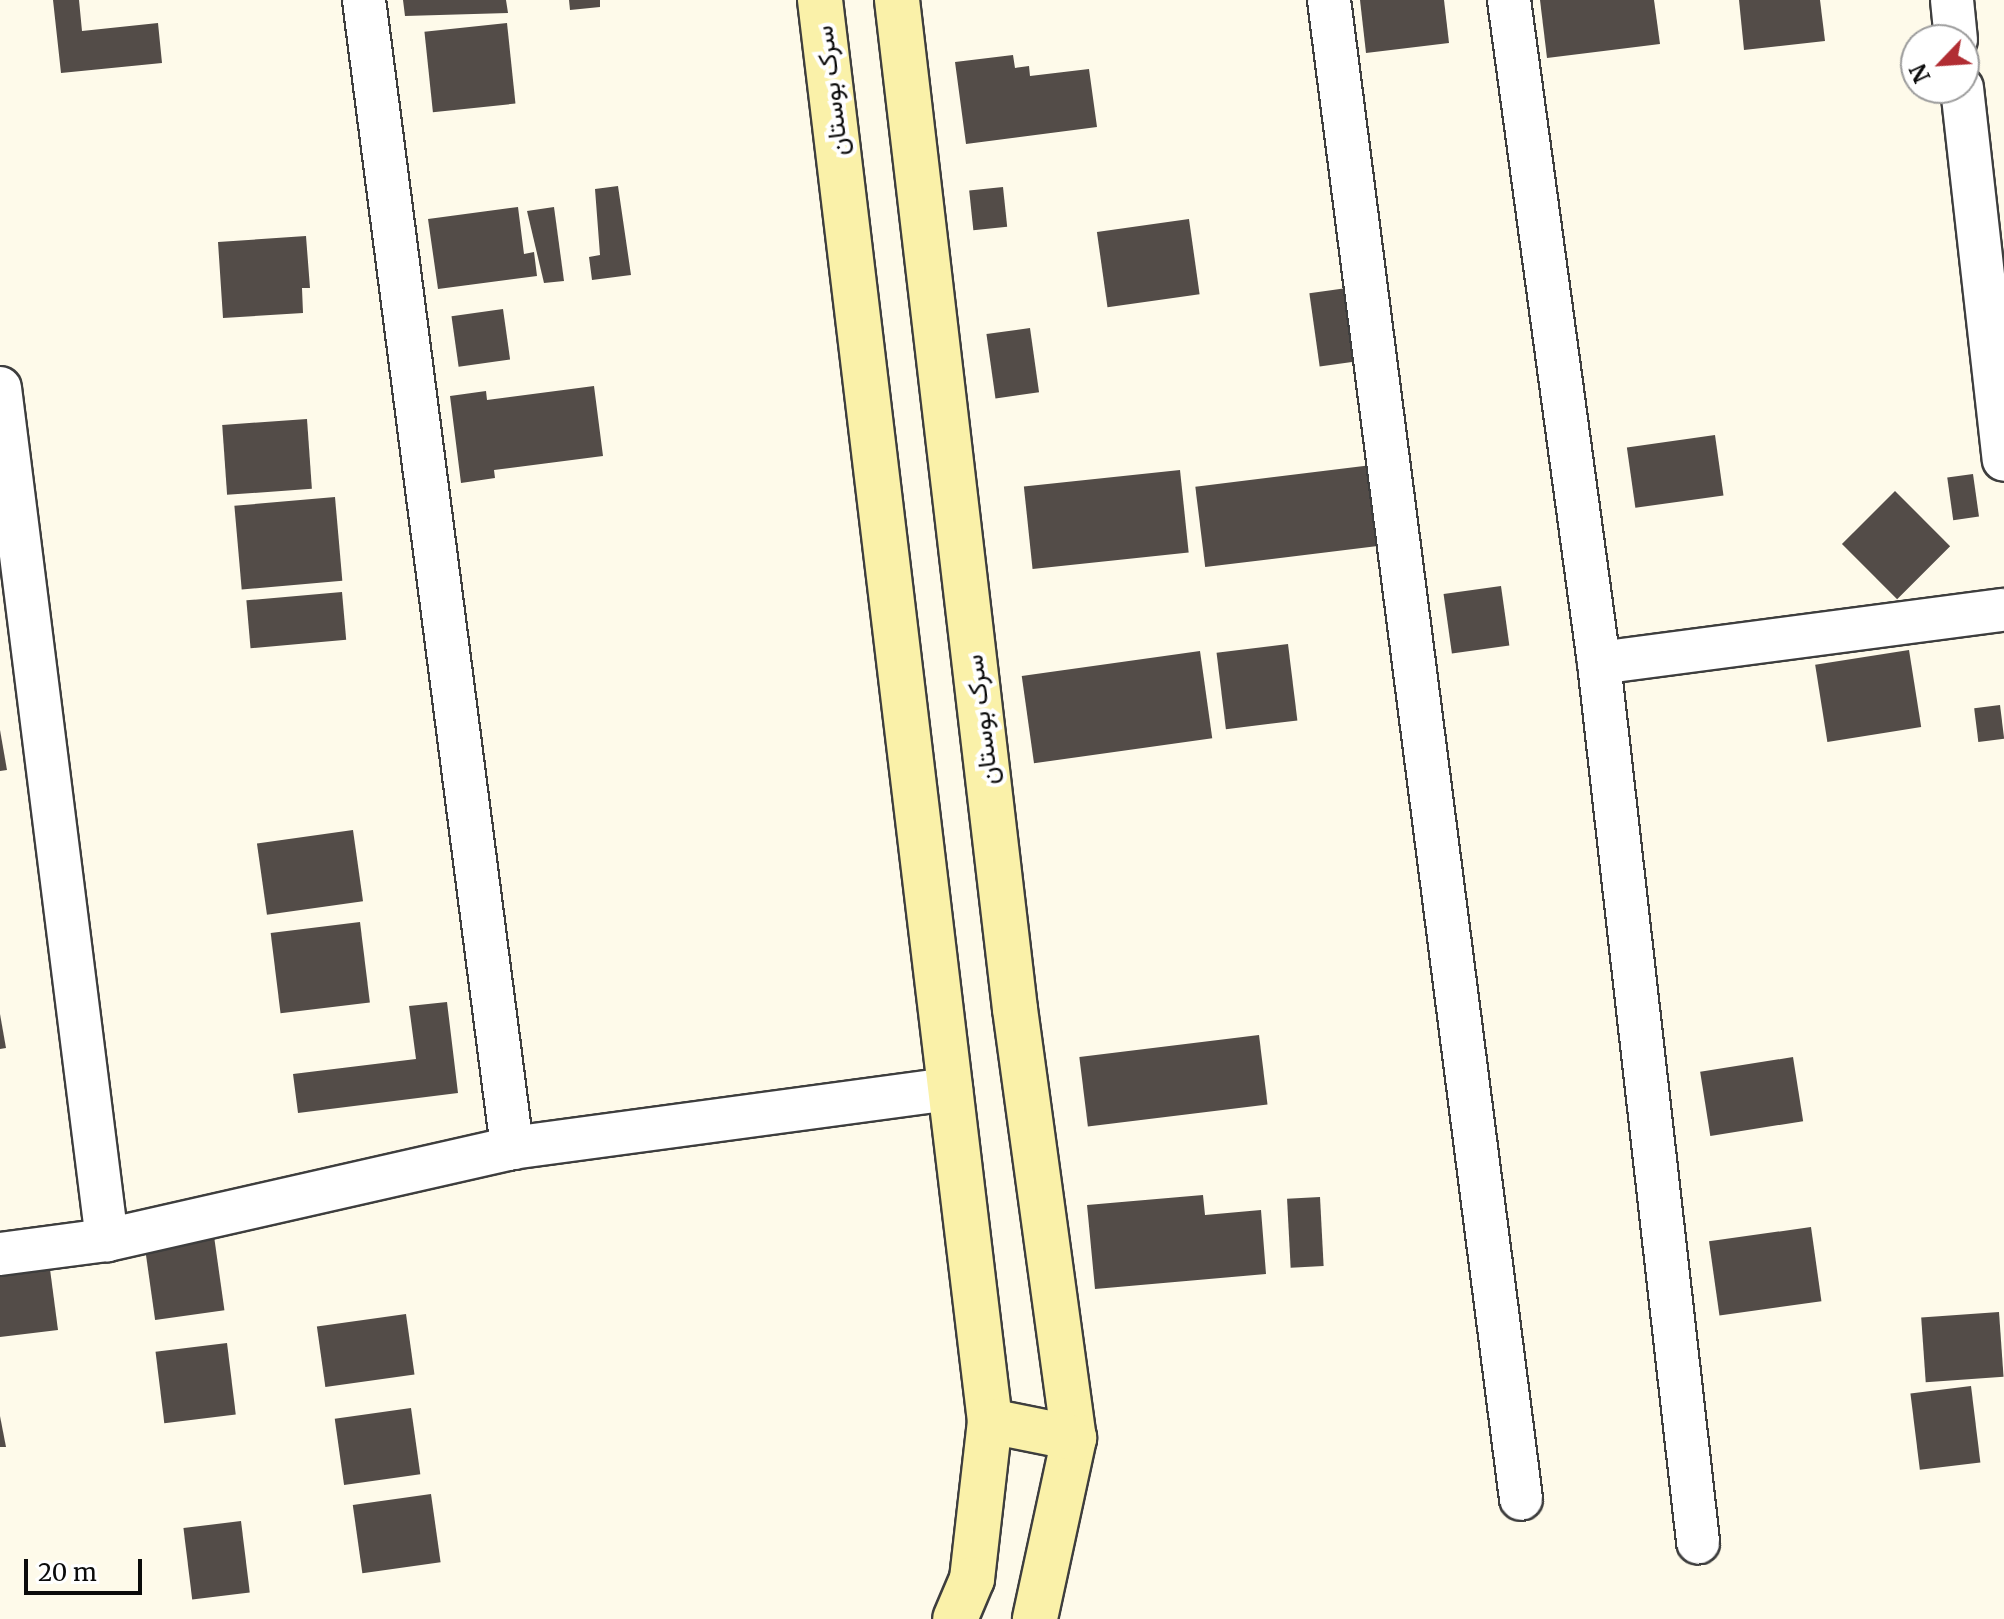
<!DOCTYPE html>
<meta charset="utf-8">
<style>
body{margin:0}
#map{position:relative;width:2004px;height:1619px;overflow:hidden;background:#fefaea;font-family:Merriweather,Vazirmatn,serif}
div>[style]{position:absolute}
.building>*{inset:0;background:#534c48;transform-origin:0 0}
.roads{filter:drop-shadow(2px 0 #3e3e3e) drop-shadow(-2px 0 #3e3e3e) drop-shadow(0 2px #3e3e3e) drop-shadow(0 -2px #3e3e3e)}
.street>*{height:42px;margin:-21px;padding:0 21px;transform-origin:21px;border-radius:21px;background:#fff}
.secondary>*{height:44px;margin:-22px;padding:0 22px;transform-origin:22px;border-radius:22px;background:#faf1a9}
span{translate:-50% -50%;white-space:nowrap;text-align:center;line-height:1.15;-webkit-text-stroke:8px #fff;paint-order:stroke}
.street-label{font-size:26px;color:#0b0b0b}
.north{position:absolute;left:1900px;top:24px;width:80px;height:80px;box-sizing:border-box;background:#fff;border:2px solid #9d9d9d;border-radius:50%;rotate:245deg;font-size:22px;font-weight:700;line-height:32px;text-align:center;color:#0b0b0b}
.north::after{content:'';display:block;margin:auto;width:28px;height:36px;background:#b12d33;clip-path:polygon(50% 0,100% 100%,50% 72%,0 100%)}
.scale{position:absolute;left:24px;top:1559px;width:118px;height:36px;box-sizing:border-box;border:4px solid #0b0b0b;border-top:0;padding-left:10px;font-size:24px;line-height:28px;white-space:nowrap;color:#0b0b0b;-webkit-text-stroke:6px #fff;paint-order:stroke}
</style>
<div id="map">
<div class="building">
<div style="clip-path:polygon(53px 0,79px 0,82px 31px,158px 23px,162px 63px,61px 73px)"></div>
<div style="clip-path:polygon(403px 0,506px 0,508px 13px,405px 16px)"></div>
<div style="clip-path:polygon(569px 0,600px 0,600px 7px,570px 10px)"></div>
<div style="clip-path:polygon(1360px 0,1444px 0,1449px 43px,1366px 53px)"></div>
<div style="clip-path:polygon(1540px 0,1654px 0,1660px 44px,1547px 58px)"></div>
<div style="clip-path:polygon(1739px 0,1820px 0,1825px 41px,1744px 50px)"></div>
<div style="left:507px;top:23px;width:81px;height:83px;rotate:84deg"></div>
<div style="clip-path:polygon(1013px 55px,1015px 68px,1029px 66px,1030px 76px,1089px 69px,1097px 127px,966px 144px,955px 62px)"></div>
<div style="clip-path:polygon(618px 186px,631px 275px,592px 280px,589px 257px,600px 255px,595px 189px)"></div>
<div style="left:1003px;top:187px;width:40px;height:34px;rotate:84deg"></div>
<div style="clip-path:polygon(518px 207px,524px 254px,534px 252px,537px 276px,438px 289px,428px 219px)"></div>
<div style="clip-path:polygon(554px 207px,564px 281px,544px 283px,527px 211px)"></div>
<div style="left:1189px;top:219px;width:76px;height:93px;rotate:82deg"></div>
<div style="clip-path:polygon(306px 236px,310px 288px,302px 288px,303px 313px,223px 318px,218px 242px)"></div>
<div style="left:1347px;top:288px;width:74px;height:38px;rotate:82deg"></div>
<div style="left:503px;top:309px;width:51px;height:52px;rotate:82deg"></div>
<div style="left:1030px;top:328px;width:65px;height:44px;rotate:82deg"></div>
<div style="clip-path:polygon(594px 386px,603px 456px,494px 470px,495px 478px,461px 483px,450px 396px,486px 391px,487px 400px)"></div>
<div style="left:307px;top:419px;width:70px;height:85px;rotate:86deg"></div>
<div style="left:1715px;top:435px;width:61px;height:89px;rotate:82deg"></div>
<div style="left:1372px;top:465px;width:81px;height:178px;rotate:83deg"></div>
<div style="left:1180px;top:470px;width:83px;height:157px;rotate:84deg"></div>
<div style="left:1973px;top:474px;width:43px;height:26px;rotate:82deg"></div>
<div style="left:1895px;top:491px;width:78px;height:75px;rotate:45deg"></div>
<div style="left:335px;top:497px;width:84px;height:101px;rotate:85deg"></div>
<div style="left:1501px;top:586px;width:60px;height:58px;rotate:82deg"></div>
<div style="left:342px;top:592px;width:48px;height:96px;rotate:85deg"></div>
<div style="left:1288px;top:644px;width:77px;height:72px;rotate:83deg"></div>
<div style="left:1909px;top:650px;width:78px;height:95px;rotate:81deg"></div>
<div style="left:1200px;top:651px;width:88px;height:180px;rotate:82deg"></div>
<div style="left:2000px;top:705px;width:34px;height:26px;rotate:83deg"></div>
<div style="clip-path:polygon(0 730px,7px 770px,0 771px)"></div>
<div style="left:353px;top:830px;width:72px;height:97px;rotate:82deg"></div>
<div style="left:360px;top:922px;width:81px;height:90px;rotate:83deg"></div>
<div style="clip-path:polygon(447px 1002px,458px 1093px,298px 1113px,293px 1074px,416px 1059px,409px 1006px)"></div>
<div style="clip-path:polygon(0 1014px,6px 1048px,0 1049px)"></div>
<div style="left:1259px;top:1035px;width:70px;height:181px;rotate:83deg"></div>
<div style="left:1793px;top:1057px;width:65px;height:94px;rotate:81deg"></div>
<div style="clip-path:polygon(1203px 1195px,1205px 1215px,1261px 1210px,1266px 1274px,1095px 1289px,1087px 1205px)"></div>
<div style="left:1320px;top:1197px;width:69px;height:33px;rotate:87deg"></div>
<div style="left:1811px;top:1227px;width:75px;height:103px;rotate:82deg"></div>
<div style="left:214px;top:1236px;width:75px;height:70px;rotate:82deg"></div>
<div style="clip-path:polygon(48px 1254px,58px 1330px,0 1337px,0 1260px)"></div>
<div style="left:1999px;top:1312px;width:65px;height:78px;rotate:86deg"></div>
<div style="left:406px;top:1314px;width:61px;height:90px;rotate:82deg"></div>
<div style="left:227px;top:1343px;width:72px;height:72px;rotate:83deg"></div>
<div style="left:1971px;top:1386px;width:77px;height:61px;rotate:83deg"></div>
<div style="left:411px;top:1408px;width:67px;height:77px;rotate:82deg"></div>
<div style="clip-path:polygon(0 1416px,6px 1447px,0 1447px)"></div>
<div style="left:431px;top:1494px;width:69px;height:79px;rotate:82deg"></div>
<div style="left:241px;top:1521px;width:72px;height:58px;rotate:83deg"></div>
</div>
<div class="roads">
<div class="street">
<div style="left:364px;top:0;width:1158px;rotate:82.65deg"></div>
<div style="left:1329px;top:0;width:1511px;rotate:82.7deg"></div>
<div style="left:1509px;top:0;width:669px;rotate:82.27deg"></div>
<div style="left:1599px;top:663px;width:885px;rotate:83.57deg"></div>
<div style="left:1952px;top:0;width:40px;rotate:84.3deg"></div>
<div style="left:1962px;top:88px;width:374px;rotate:83.6deg"></div>
<div style="left:0;top:388px;width:859px;rotate:82.84deg"></div>
<div style="left:1599px;top:663px;width:408px;rotate:-7.5deg"></div>
<div style="left:0;top:1254px;width:108px;rotate:-7.5deg"></div>
<div style="left:107px;top:1240px;width:415px;rotate:-12.8deg"></div>
<div style="left:512px;top:1148px;width:443px;rotate:-7.7deg"></div>
</div>
<div class="secondary">
<div style="left:820px;top:0;width:1431px;rotate:83.18deg"></div>
<div style="left:990px;top:1421px;width:159px;rotate:96.5deg"></div>
<div style="left:972px;top:1579px;width:43px;rotate:113deg"></div>
<div style="left:897px;top:0;width:1016px;rotate:83.33deg"></div>
<div style="left:1015px;top:1009px;width:433px;rotate:82.2deg"></div>
<div style="left:1074px;top:1438px;width:185px;rotate:102.2deg"></div>
<div style="left:990px;top:1421px;width:86px;rotate:11.4deg"></div>
</div>
</div>
<div class="street-label">
<span style="left:831px;top:91px;rotate:-97deg">سرک بوستان</span>
<span style="left:981px;top:720px;rotate:-97deg">سرک بوستان</span>
</div>
<div class="north">N</div>
<div class="scale">20 m</div>
</div>
